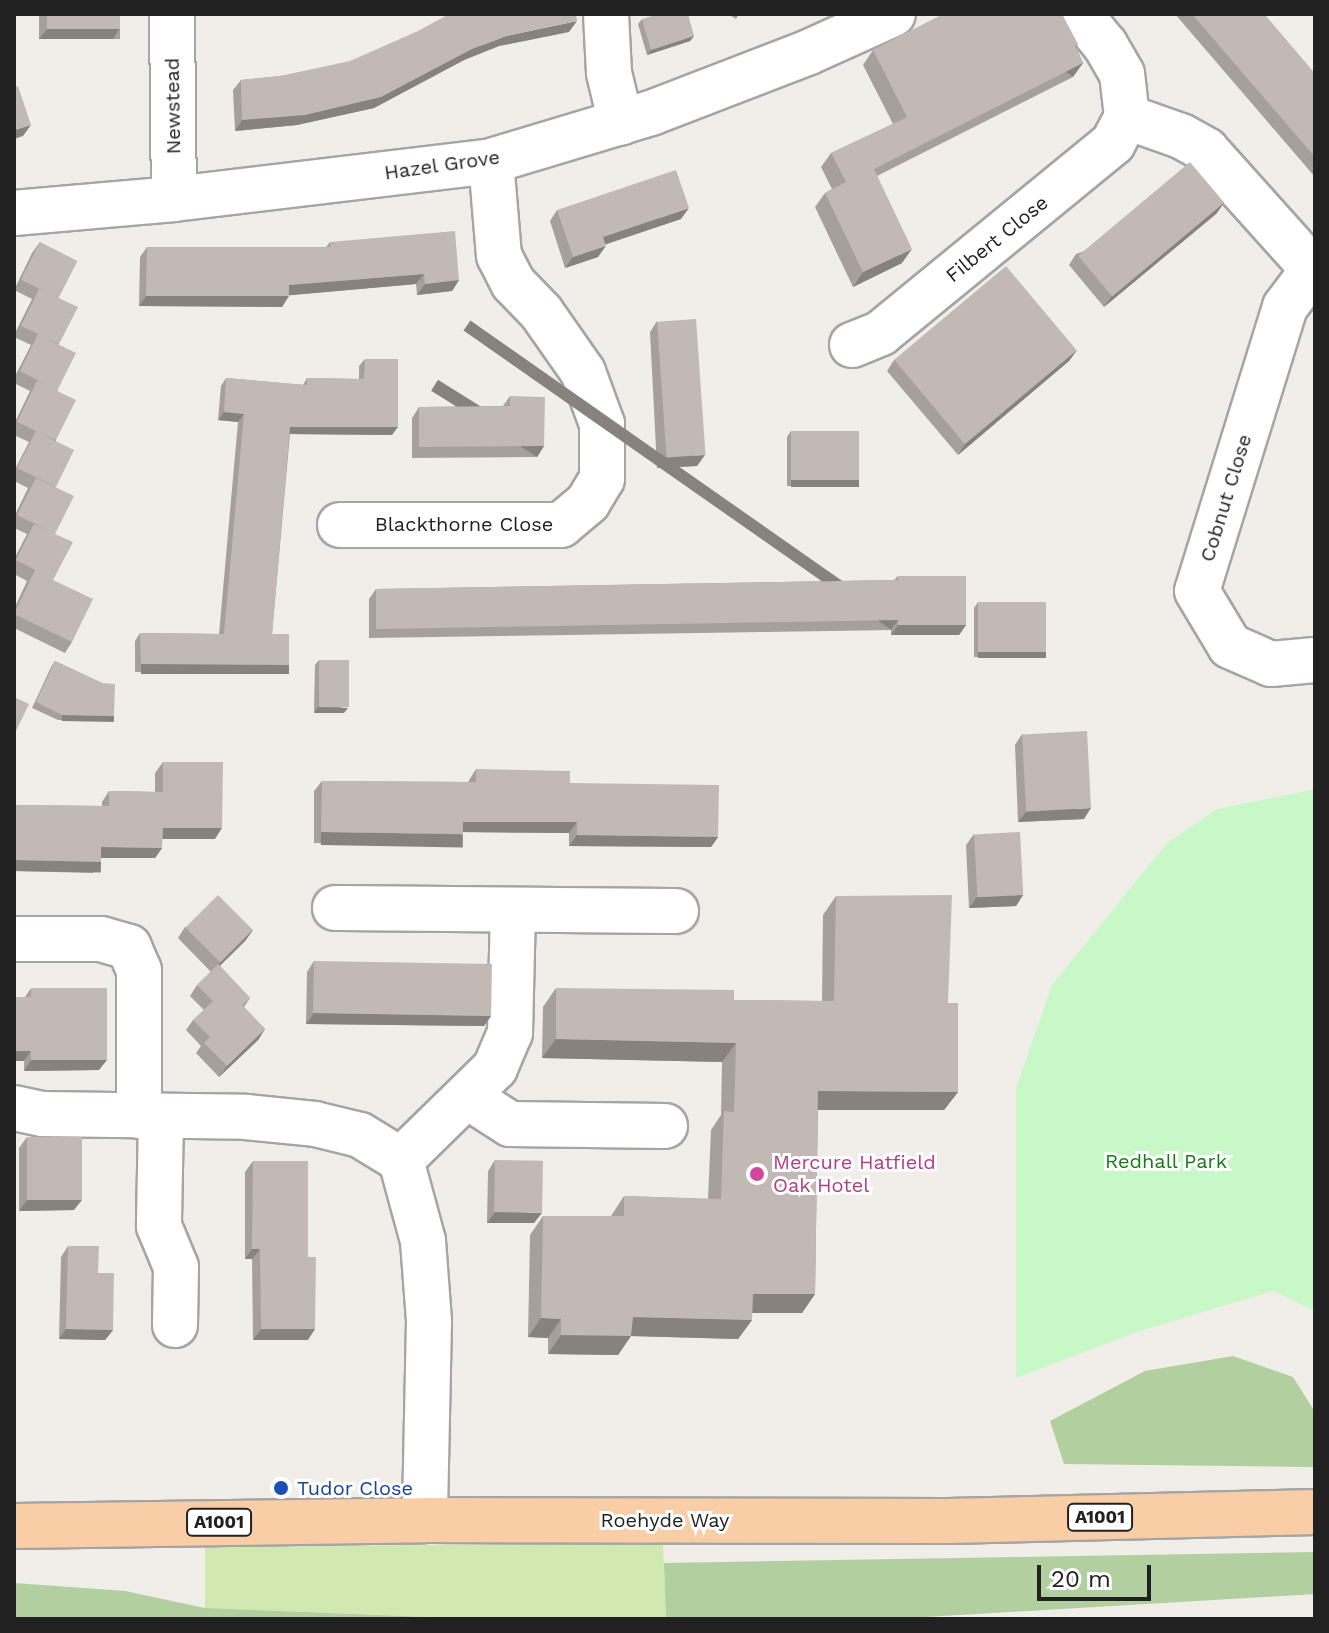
<!DOCTYPE html>
<style>
body{margin:0}
#map{position:relative;width:1329px;height:1633px;overflow:hidden;background:#f1eee9;font-family:"Work Sans",sans-serif}
div>[style]{position:absolute}
.grass>*{inset:0;background:#d1e9b1}
.forest>*{inset:0;background:#b1cf9f}
.park>*{inset:0;background:#c9f8c8}
.roads{filter:drop-shadow(2px 0 #a5a5a5) drop-shadow(-2px 0 #a5a5a5) drop-shadow(0 2px #a5a5a5) drop-shadow(0 -2px #a5a5a5)}
.minor>*{height:44px;margin:-22px;padding:0 22px;transform-origin:22px;border-radius:22px;background:#fff}
.major>*{height:44px;margin:-22px;padding:0 22px;transform-origin:22px;border-radius:22px;background:#f9cea6}
.wall>*{inset:0;background:#a79f9c;transform-origin:0 0}
.shaded-wall>*{inset:0;background:#88827f;transform-origin:0 0}
.building>*{inset:0;background:#c2b9b5;transform-origin:0 0}
.dots>*{width:22px;height:22px;translate:-50% -50%;box-sizing:border-box;border:4px solid #fff;border-radius:50%}
span{translate:-50% -50%;white-space:nowrap;text-align:center;line-height:1.15;-webkit-text-stroke:6px #fff;paint-order:stroke}
.shield-label span{padding:2px 6px;background:#fff;border:2px solid;border-radius:6px;-webkit-text-stroke-width:0}
.shield-label{font-size:18px;color:#212121;font-weight:700}
.street-label{font-size:20px;color:#212121}
.park-label{font-size:20px;color:#107f10}
.hotel-label{font-size:20px;color:#b23c85}
.left{translate:0 -50%;text-align:left}
.transit-label{font-size:20px;color:#164399}
.frame{position:absolute;inset:0;border:16px solid #212121;pointer-events:none}
.scale{position:absolute;left:1037px;top:1565px;width:114px;height:36px;box-sizing:border-box;border:4px solid #212121;border-top:0;padding-left:10px;font-size:24px;line-height:28px;white-space:nowrap;color:#212121;-webkit-text-stroke:6px #fff;paint-order:stroke}
</style>
<div id="map">
<div class="grass">
<div style="clip-path:polygon(663px 1543px,666px 1619px,478px 1619px,205px 1608px,205px 1547px)"></div>
</div>
<div class="forest">
<div style="clip-path:polygon(1233px 1356px,1293px 1377px,1315px 1412px,1315px 1467px,1064px 1464px,1050px 1421px,1145px 1371px)"></div>
<div style="clip-path:polygon(1315px 1552px,1315px 1594px,893px 1619px,666px 1619px,664px 1563px)"></div>
<div style="clip-path:polygon(14px 1583px,125px 1591px,205px 1608px,478px 1619px,14px 1619px)"></div>
</div>
<div class="park">
<div style="clip-path:polygon(1315px 789px,1315px 1311px,1273px 1291px,1137px 1332px,1016px 1378px,1016px 1088px,1052px 985px,1167px 843px,1217px 809px)"></div>
</div>
<div class="roads">
<div class="minor">
<div style="left:172px;top:14px;width:185px;rotate:89.4deg"></div>
<div style="left:606px;top:14px;width:59px;rotate:87.1deg"></div>
<div style="left:609px;top:73px;width:51px;rotate:76.5deg"></div>
<div style="left:1127px;top:117px;width:57px;rotate:19.4deg"></div>
<div style="left:1181px;top:136px;width:29px;rotate:29deg"></div>
<div style="left:1206px;top:150px;width:159px;rotate:48.1deg"></div>
<div style="left:14px;top:213px;width:161px;rotate:-5deg"></div>
<div style="left:174px;top:199px;width:319px;rotate:-6.8deg"></div>
<div style="left:491px;top:161px;width:167px;rotate:-16.7deg"></div>
<div style="left:651px;top:113px;width:169px;rotate:-21.1deg"></div>
<div style="left:809px;top:52px;width:92px;rotate:-24.3deg"></div>
<div style="left:1315px;top:267px;width:50px;rotate:126.9deg"></div>
<div style="left:1285px;top:307px;width:297px;rotate:107.2deg"></div>
<div style="left:1197px;top:591px;width:64px;rotate:59deg"></div>
<div style="left:1230px;top:646px;width:45px;rotate:23.7deg"></div>
<div style="left:1271px;top:664px;width:44px;rotate:-5.2deg"></div>
<div style="left:852px;top:345px;width:31px;rotate:-22deg"></div>
<div style="left:881px;top:333px;width:300px;rotate:-39.3deg"></div>
<div style="left:1113px;top:143px;width:30px;rotate:-62deg"></div>
<div style="left:1127px;top:117px;width:43px;rotate:-96.6deg"></div>
<div style="left:1122px;top:74px;width:34px;rotate:-120deg"></div>
<div style="left:1105px;top:45px;width:40px;rotate:-129deg"></div>
<div style="left:340px;top:525px;width:221px"></div>
<div style="left:561px;top:525px;width:35px;rotate:-40deg"></div>
<div style="left:588px;top:502px;width:27px;rotate:-59deg"></div>
<div style="left:602px;top:479px;width:55px;rotate:-90deg"></div>
<div style="left:602px;top:424px;width:55px;rotate:-110.1deg"></div>
<div style="left:583px;top:372px;width:73px;rotate:-125deg"></div>
<div style="left:541px;top:312px;width:40px;rotate:-134deg"></div>
<div style="left:513px;top:283px;width:30px;rotate:-117deg"></div>
<div style="left:499px;top:256px;width:95px;rotate:-94.8deg"></div>
<div style="left:335px;top:908px;width:341px;rotate:0.5deg"></div>
<div style="left:14px;top:939px;width:87px"></div>
<div style="left:101px;top:939px;width:29px;rotate:16deg"></div>
<div style="left:129px;top:947px;width:25px;rotate:67deg"></div>
<div style="left:139px;top:970px;width:146px;rotate:90deg"></div>
<div style="left:468px;top:1097px;width:50px;rotate:32.7deg"></div>
<div style="left:510px;top:1124px;width:155px;rotate:0.7deg"></div>
<div style="left:14px;top:1108px;width:29px;rotate:12deg"></div>
<div style="left:42px;top:1114px;width:204px;rotate:0.8deg"></div>
<div style="left:246px;top:1117px;width:69px;rotate:5.8deg"></div>
<div style="left:315px;top:1124px;width:46px;rotate:13.7deg"></div>
<div style="left:360px;top:1135px;width:48px;rotate:31.4deg"></div>
<div style="left:401px;top:1160px;width:84px;rotate:74.8deg"></div>
<div style="left:423px;top:1241px;width:80px;rotate:85.7deg"></div>
<div style="left:429px;top:1321px;width:199px;rotate:91.2deg"></div>
<div style="left:161px;top:1117px;width:109px;rotate:91.1deg"></div>
<div style="left:159px;top:1226px;width:44px;rotate:67.5deg"></div>
<div style="left:176px;top:1267px;width:58px;rotate:91deg"></div>
<div style="left:401px;top:1160px;width:132px;rotate:-44.4deg"></div>
<div style="left:495px;top:1068px;width:38px;rotate:-67deg"></div>
<div style="left:510px;top:1033px;width:123px;rotate:-88.6deg"></div>
</div>
<div class="major">
<div style="left:14px;top:1526px;width:411px;rotate:-0.8deg"></div>
<div style="left:425px;top:1520px;width:523px;rotate:0.11deg"></div>
<div style="left:948px;top:1521px;width:367px;rotate:-1.4deg"></div>
</div>
</div>
<div class="wall">
<div style="left:39px;top:14px;width:81px;height:25px"></div>
<div style="clip-path:polygon(728px 14px,739px 14px,736px 19px)"></div>
<div style="clip-path:polygon(1175px 14px,1264px 14px,1315px 74px,1315px 177px)"></div>
<div style="clip-path:polygon(642px 19px,694px 36px,690px 41px,647px 55px,638px 24px)"></div>
<div style="clip-path:polygon(569px 32px,499px 46px,464px 60px,374px 108px,297px 125px,235px 131px,233px 90px,241px 80px,280px 76px)"></div>
<div style="clip-path:polygon(1078px 44px,1076px 47px,1083px 63px,1073px 77px,877px 176px,902px 263px,853px 287px,815px 207px,825px 193px,832px 189px,821px 167px,831px 153px,893px 124px,863px 65px,873px 50px)"></div>
<div style="clip-path:polygon(1224px 203px,1216px 214px,1104px 307px,1069px 265px,1076px 254px)"></div>
<div style="clip-path:polygon(557px 210px,681px 219px,605px 244px,598px 257px,565px 268px,550px 221px)"></div>
<div style="clip-path:polygon(40px 242px,59px 299px,59px 345px,56px 441px,53px 580px,72px 642px,65px 653px,14px 628px,14px 609px,27px 581px,14px 574px,14px 559px,27px 534px,14px 528px,14px 517px,28px 488px,14px 481px,14px 471px,29px 442px,14px 435px,14px 424px,30px 391px,14px 383px,14px 378px,31px 345px,14px 337px,14px 335px,32px 299px,14px 290px,32px 253px)"></div>
<div style="clip-path:polygon(330px 242px,459px 280px,452px 291px,417px 295px,416px 284px,289px 295px,282px 307px,139px 306px,140px 257px,147px 247px,326px 247px)"></div>
<div style="clip-path:polygon(657px 321px,697px 466px,657px 468px,650px 332px)"></div>
<div style="clip-path:polygon(1077px 350px,1069px 361px,958px 455px,887px 371px,894px 360px)"></div>
<div style="clip-path:polygon(365px 359px,392px 435px,290px 434px,272px 634px,289px 665px,283px 673px,135px 672px,135px 641px,140px 633px,219px 634px,238px 422px,218px 420px,221px 386px,226px 378px,303px 385px,307px 378px,359px 379px,359px 366px)"></div>
<div style="clip-path:polygon(510px 396px,544px 446px,537px 457px,412px 458px,412px 418px,419px 407px,503px 406px)"></div>
<div style="clip-path:polygon(791px 431px,855px 486px,787px 486px,787px 437px)"></div>
<div style="clip-path:polygon(898px 576px,966px 625px,959px 635px,891px 635px,891px 630px,369px 638px,369px 599px,376px 589px,894px 580px)"></div>
<div style="clip-path:polygon(978px 602px,1042px 657px,974px 657px,974px 608px)"></div>
<div style="clip-path:polygon(319px 660px,344px 713px,314px 713px,315px 665px)"></div>
<div style="clip-path:polygon(55px 661px,102px 683px,110px 721px,58px 720px,32px 708px,51px 667px)"></div>
<div style="clip-path:polygon(1022px 734px,1084px 819px,1018px 822px,1015px 745px)"></div>
<div style="clip-path:polygon(163px 762px,215px 839px,162px 839px,162px 848px,155px 858px,101px 858px,93px 873px,14px 871px,14px 805px,102px 806px,102px 802px,109px 791px,155px 792px,155px 773px)"></div>
<div style="clip-path:polygon(476px 769px,570px 783px,718px 837px,711px 847px,569px 846px,569px 833px,463px 832px,456px 845px,314px 843px,314px 791px,322px 781px,468px 782px)"></div>
<div style="clip-path:polygon(974px 834px,1023px 895px,1016px 906px,969px 908px,966px 845px)"></div>
<div style="clip-path:polygon(836px 896px,948px 1003px,958px 1092px,944px 1110px,818px 1110px,815px 1294px,802px 1313px,752px 1313px,752px 1320px,738px 1339px,631px 1336px,618px 1355px,548px 1354px,548px 1338px,528px 1337px,530px 1235px,543px 1216px,611px 1216px,624px 1196px,708px 1199px,711px 1130px,721px 1115px,722px 1062px,542px 1058px,543px 1007px,556px 988px,734px 1000px,822px 1001px,823px 915px)"></div>
<div style="clip-path:polygon(185px 927px,253px 930px,245px 941px,220px 966px,250px 998px,244px 1007px,265px 1029px,258px 1040px,219px 1077px,196px 1053px,201px 1046px,186px 1030px,193px 1020px,204px 1010px,190px 996px,197px 985px,211px 972px,178px 938px)"></div>
<div style="clip-path:polygon(314px 961px,491px 1016px,484px 1026px,306px 1024px,307px 972px)"></div>
<div style="clip-path:polygon(31px 988px,99px 1070px,24px 1071px,25px 997px)"></div>
<div style="clip-path:polygon(27px 1137px,74px 1210px,19px 1211px,19px 1148px)"></div>
<div style="clip-path:polygon(495px 1160px,534px 1223px,487px 1223px,488px 1171px)"></div>
<div style="clip-path:polygon(253px 1161px,308px 1257px,308px 1340px,253px 1340px,252px 1259px,245px 1259px,245px 1172px)"></div>
<div style="clip-path:polygon(68px 1246px,98px 1273px,113px 1330px,105px 1340px,59px 1339px,61px 1257px)"></div>
</div>
<div class="shaded-wall">
<div style="clip-path:polygon(577px 21px,569px 32px,499px 46px,464px 60px,374px 108px,297px 125px,235px 131px,242px 120px,472px 49px,506px 36px)"></div>
<div style="clip-path:polygon(120px 28px,113px 39px,39px 39px,47px 29px)"></div>
<div style="clip-path:polygon(694px 36px,690px 41px,647px 55px,651px 50px)"></div>
<div style="left:1083px;top:63px;width:17px;height:234px;rotate:126deg"></div>
<div style="clip-path:polygon(31px 125px,23px 136px,14px 139px,14px 130px)"></div>
<div style="clip-path:polygon(1224px 203px,1216px 214px,1104px 307px,1111px 297px)"></div>
<div style="clip-path:polygon(689px 208px,681px 219px,595px 248px,603px 237px)"></div>
<div style="clip-path:polygon(606px 246px,598px 257px,565px 268px,573px 257px)"></div>
<div style="clip-path:polygon(912px 249px,902px 263px,853px 287px,863px 272px)"></div>
<div style="clip-path:polygon(424px 274px,416px 284px,282px 296px,289px 285px)"></div>
<div style="clip-path:polygon(459px 280px,452px 291px,417px 295px,425px 284px)"></div>
<div style="clip-path:polygon(146px 296px,289px 296px,282px 307px,139px 306px)"></div>
<div style="clip-path:polygon(1077px 350px,1069px 361px,958px 455px,965px 444px)"></div>
<div style="clip-path:polygon(224px 412px,244px 414px,238px 422px,218px 420px)"></div>
<div style="clip-path:polygon(290px 427px,398px 427px,392px 435px,285px 434px)"></div>
<div style="left:544px;top:446px;width:13px;height:125px;rotate:122deg"></div>
<div style="clip-path:polygon(705px 455px,697px 466px,657px 468px,665px 457px)"></div>
<div style="left:791px;top:480px;width:68px;height:7px"></div>
<div style="left:898px;top:620px;width:12px;height:522px;rotate:125deg"></div>
<div style="clip-path:polygon(898px 625px,966px 625px,959px 635px,891px 635px)"></div>
<div style="left:978px;top:652px;width:68px;height:6px"></div>
<div style="left:141px;top:664px;width:148px;height:10px"></div>
<div style="clip-path:polygon(318px 707px,348px 708px,344px 713px,314px 713px)"></div>
<div style="left:62px;top:715px;width:52px;height:6px;rotate:1deg"></div>
<div style="clip-path:polygon(1091px 808px,1084px 819px,1018px 822px,1026px 812px)"></div>
<div style="clip-path:polygon(463px 822px,577px 822px,569px 833px,456px 832px)"></div>
<div style="clip-path:polygon(163px 828px,222px 828px,215px 839px,155px 839px)"></div>
<div style="left:321px;top:832px;width:142px;height:13px;rotate:1deg"></div>
<div style="clip-path:polygon(577px 835px,718px 837px,711px 847px,569px 846px)"></div>
<div style="clip-path:polygon(101px 847px,162px 848px,155px 858px,94px 858px)"></div>
<div style="left:14px;top:860px;width:87px;height:11px;rotate:1deg"></div>
<div style="clip-path:polygon(1023px 895px,1016px 906px,969px 908px,977px 897px)"></div>
<div style="clip-path:polygon(253px 930px,245px 941px,212px 973px,220px 963px)"></div>
<div style="clip-path:polygon(314px 1013px,491px 1016px,484px 1026px,306px 1024px)"></div>
<div style="clip-path:polygon(265px 1029px,258px 1040px,219px 1077px,227px 1066px)"></div>
<div style="clip-path:polygon(556px 1039px,736px 1043px,722px 1062px,542px 1058px)"></div>
<div style="clip-path:polygon(14px 1051px,31px 1051px,24px 1061px,14px 1061px)"></div>
<div style="clip-path:polygon(31px 1060px,107px 1060px,99px 1070px,24px 1071px)"></div>
<div style="clip-path:polygon(818px 1091px,958px 1092px,944px 1110px,805px 1110px)"></div>
<div style="clip-path:polygon(27px 1200px,82px 1200px,74px 1210px,19px 1211px)"></div>
<div style="clip-path:polygon(495px 1212px,542px 1213px,534px 1223px,487px 1223px)"></div>
<div style="clip-path:polygon(252px 1249px,260px 1249px,252px 1259px,245px 1259px)"></div>
<div style="clip-path:polygon(753px 1294px,815px 1294px,802px 1313px,740px 1313px)"></div>
<div style="clip-path:polygon(633px 1317px,752px 1320px,738px 1339px,631px 1336px,618px 1355px,548px 1354px,561px 1335px)"></div>
<div style="clip-path:polygon(541px 1318px,561px 1319px,548px 1338px,528px 1337px)"></div>
<div style="clip-path:polygon(66px 1329px,113px 1330px,105px 1340px,59px 1339px)"></div>
<div style="clip-path:polygon(261px 1329px,315px 1329px,308px 1340px,253px 1340px)"></div>
</div>
<div class="building">
<div style="left:47px;top:14px;width:73px;height:15px"></div>
<div style="clip-path:polygon(449px 14px,576px 14px,577px 21px,506px 36px,472px 49px,381px 97px,305px 115px,242px 120px,241px 80px,280px 76px,350px 61px,418px 31px)"></div>
<div style="clip-path:polygon(658px 14px,688px 14px,694px 36px,651px 50px,642px 19px)"></div>
<div style="clip-path:polygon(943px 14px,1062px 14px,1078px 44px,1075px 46px,1083px 63px,874px 169px,912px 249px,863px 272px,825px 193px,846px 182px,831px 153px,907px 117px,873px 50px)"></div>
<div style="clip-path:polygon(1192px 14px,1264px 14px,1315px 74px,1315px 157px)"></div>
<div style="clip-path:polygon(18px 86px,31px 125px,14px 130px,14px 87px)"></div>
<div style="left:1190px;top:162px;width:53px;height:146px;rotate:50deg"></div>
<div style="clip-path:polygon(676px 170px,689px 208px,603px 237px,606px 246px,573px 257px,557px 210px)"></div>
<div style="clip-path:polygon(455px 231px,459px 280px,425px 284px,424px 274px,289px 285px,289px 296px,146px 296px,147px 247px,331px 247px,330px 242px)"></div>
<div style="left:40px;top:242px;width:42px;height:42px;rotate:27deg"></div>
<div style="left:1006px;top:266px;width:110px;height:146px;rotate:50deg"></div>
<div style="clip-path:polygon(39px 289px,78px 307px,59px 344px,43px 337px,76px 353px,57px 391px,76px 400px,56px 440px,41px 434px,74px 450px,56px 487px,17px 468px,36px 431px,17px 422px,37px 381px,43px 383px,20px 371px,38px 334px,21px 326px)"></div>
<div style="left:696px;top:319px;width:136px;height:39px;rotate:86deg"></div>
<div style="clip-path:polygon(365px 359px,398px 359px,398px 427px,290px 427px,272px 634px,289px 634px,289px 665px,141px 664px,140px 633px,224px 634px,244px 414px,224px 412px,226px 378px,307px 385px,307px 378px,364px 379px)"></div>
<div style="clip-path:polygon(510px 396px,545px 397px,544px 446px,419px 447px,419px 407px,510px 406px)"></div>
<div style="left:791px;top:431px;width:68px;height:49px"></div>
<div style="clip-path:polygon(36px 478px,74px 496px,55px 534px,73px 542px,53px 580px,93px 599px,72px 642px,14px 614px,35px 570px,16px 560px,34px 524px,50px 531px,17px 515px)"></div>
<div style="clip-path:polygon(898px 576px,966px 576px,966px 625px,898px 625px,898px 620px,376px 629px,376px 589px,898px 580px)"></div>
<div style="left:978px;top:602px;width:68px;height:50px"></div>
<div style="left:319px;top:660px;width:30px;height:47px"></div>
<div style="clip-path:polygon(55px 661px,102px 683px,115px 684px,114px 716px,62px 715px,36px 702px)"></div>
<div style="clip-path:polygon(14px 697px,29px 704px,16px 731px,14px 730px)"></div>
<div style="left:1087px;top:731px;width:77px;height:65px;rotate:87deg"></div>
<div style="clip-path:polygon(163px 762px,223px 762px,222px 828px,163px 828px,162px 848px,101px 847px,101px 862px,14px 860px,14px 805px,109px 806px,109px 791px,163px 792px)"></div>
<div style="clip-path:polygon(476px 769px,570px 771px,570px 783px,719px 785px,718px 837px,577px 835px,577px 822px,463px 822px,463px 834px,321px 832px,322px 781px,476px 782px)"></div>
<div style="left:1020px;top:832px;width:63px;height:46px;rotate:87deg"></div>
<div style="left:218px;top:895px;width:49px;height:46px;rotate:45deg"></div>
<div style="clip-path:polygon(952px 895px,948px 1003px,958px 1003px,958px 1092px,818px 1091px,815px 1294px,753px 1294px,752px 1320px,633px 1317px,631px 1336px,561px 1335px,561px 1319px,541px 1318px,543px 1216px,624px 1216px,624px 1196px,721px 1199px,724px 1111px,734px 1112px,736px 1043px,556px 1039px,556px 988px,734px 990px,734px 1000px,834px 1001px,836px 896px)"></div>
<div style="left:314px;top:961px;width:178px;height:52px;rotate:1deg"></div>
<div style="clip-path:polygon(218px 964px,250px 998px,242px 1005px,265px 1029px,227px 1066px,204px 1043px,210px 1037px,193px 1020px,213px 1001px,197px 985px)"></div>
<div style="clip-path:polygon(31px 988px,107px 988px,107px 1060px,31px 1060px,31px 1051px,14px 1051px,14px 997px,31px 997px)"></div>
<div style="left:27px;top:1137px;width:55px;height:63px"></div>
<div style="left:495px;top:1160px;width:48px;height:52px;rotate:1deg"></div>
<div style="clip-path:polygon(253px 1161px,308px 1161px,308px 1257px,316px 1257px,315px 1329px,261px 1329px,260px 1249px,252px 1249px)"></div>
<div style="clip-path:polygon(68px 1246px,99px 1246px,98px 1273px,114px 1273px,113px 1330px,66px 1329px)"></div>
</div>
<div class="dots">
<div style="left:757px;top:1174px;background:#d1479c"></div>
<div style="left:281px;top:1488px;background:#1a4fb4"></div>
</div>
<div class="shield-label">
<span style="left:1100px;top:1517px">A1001</span>
<span style="left:219px;top:1522px">A1001</span>
</div>
<div class="street-label">
<span style="left:173px;top:106px;rotate:-91deg">Newstead</span>
<span style="left:442px;top:165px;rotate:-8deg">Hazel Grove</span>
<span style="left:997px;top:239px;rotate:-39deg">Filbert Close</span>
<span style="left:1226px;top:498px;rotate:-73deg">Cobnut Close</span>
<span style="left:464px;top:524px">Blackthorne Close</span>
<span style="left:665px;top:1520px">Roehyde Way</span>
</div>
<div class="park-label">
<span style="left:1166px;top:1161px">Redhall Park</span>
</div>
<div class="hotel-label">
<span class="left" style="left:773px;top:1174px">Mercure Hatfield<br>Oak Hotel</span>
</div>
<div class="transit-label">
<span class="left" style="left:297px;top:1488px">Tudor Close</span>
</div>
<div class="frame"></div>
<div class="scale">20 m</div>
</div>
